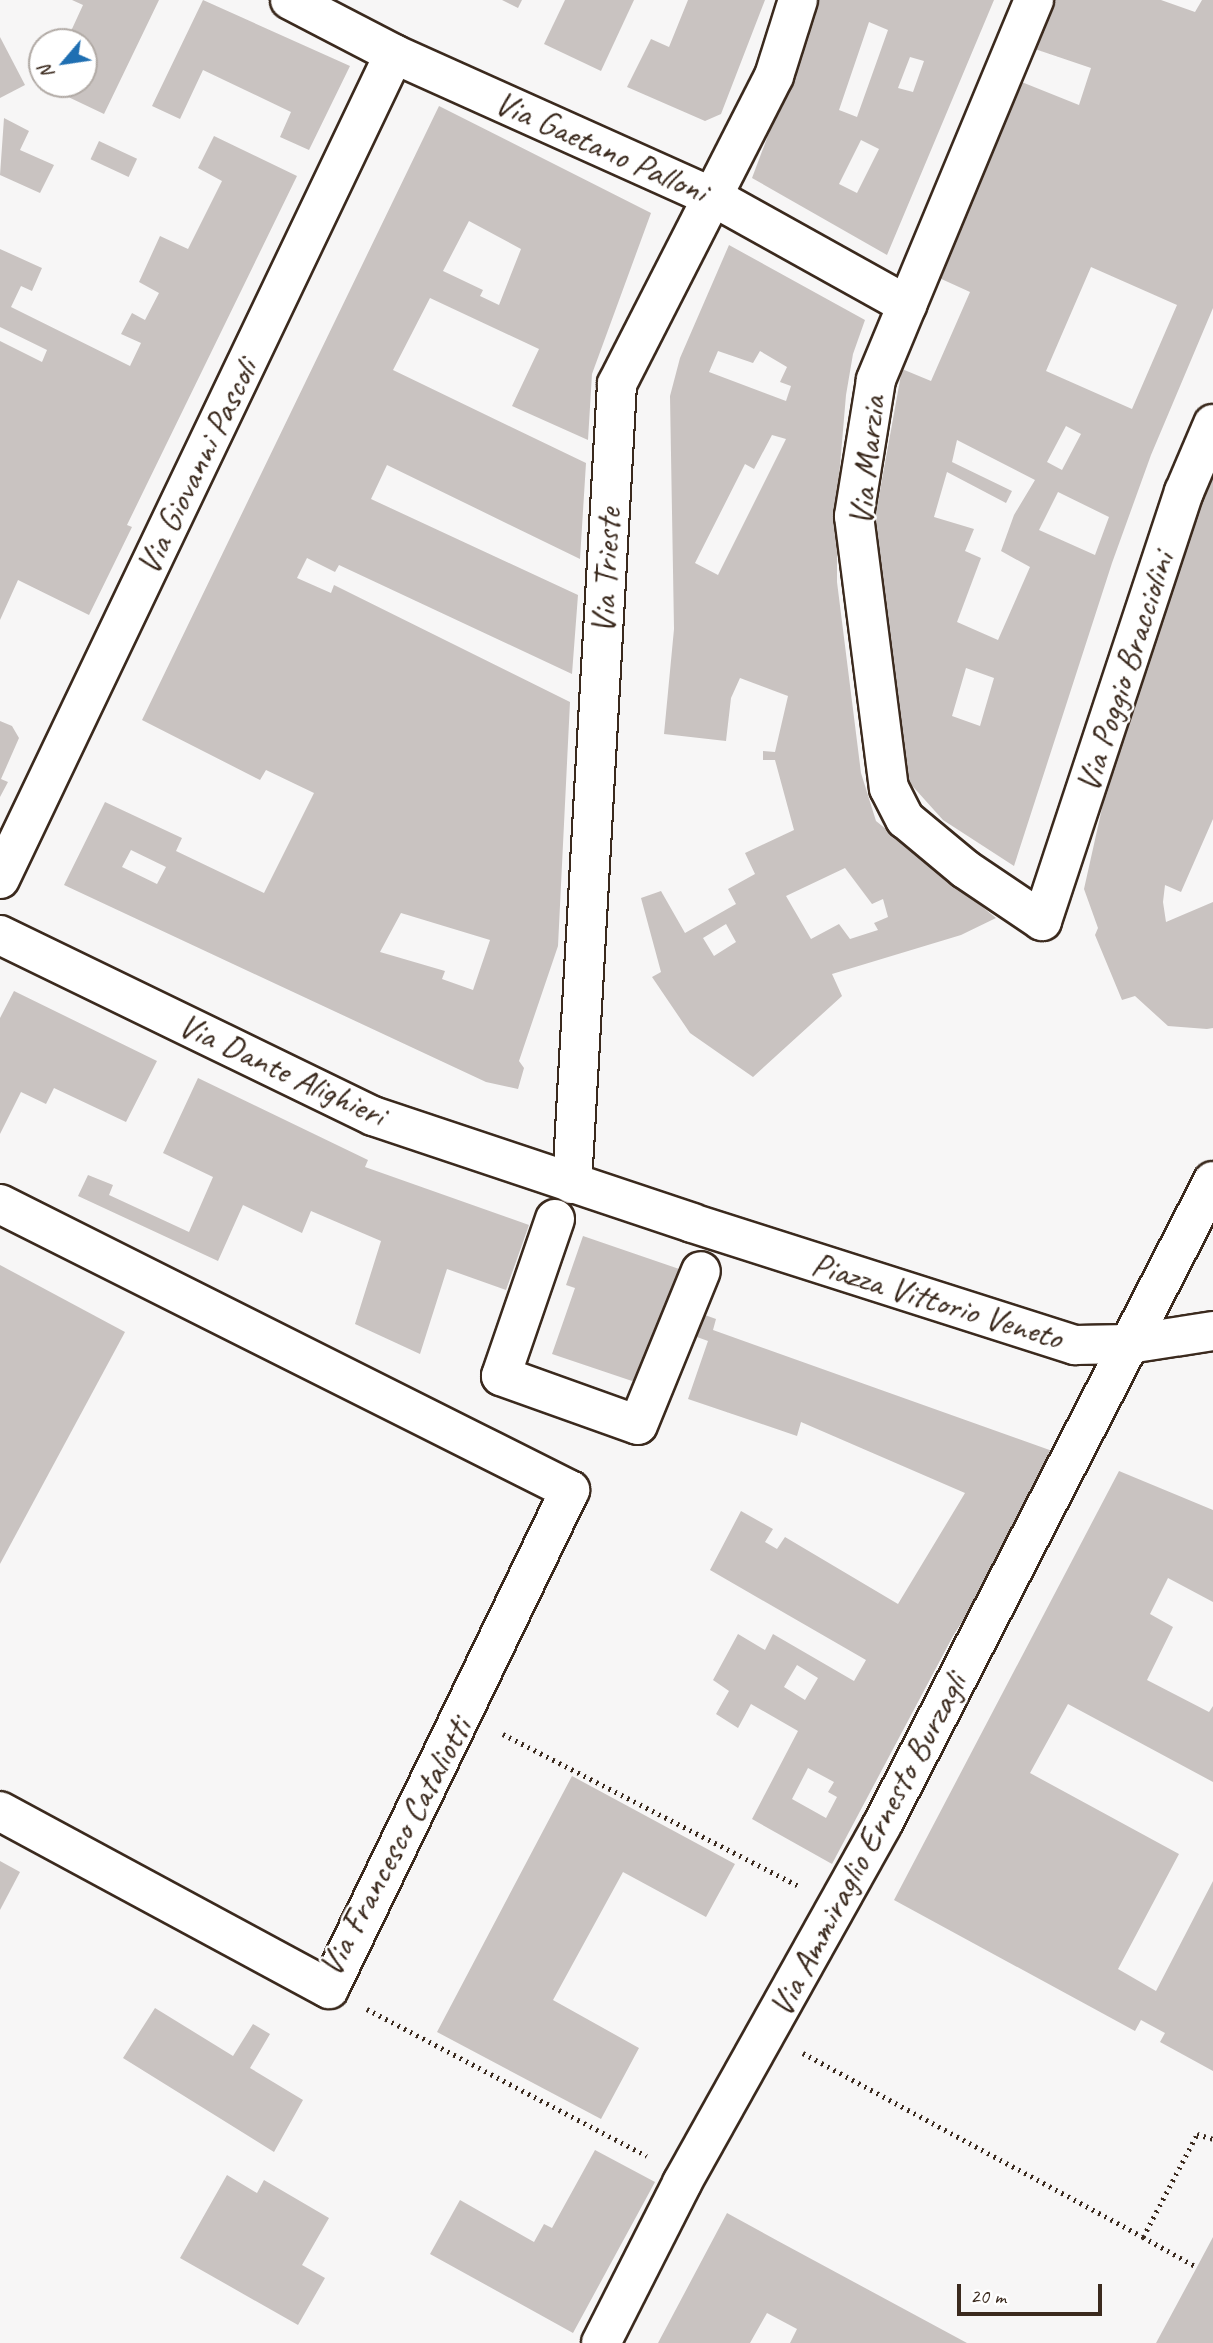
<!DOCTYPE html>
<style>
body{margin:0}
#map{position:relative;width:1213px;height:2343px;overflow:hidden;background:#f7f6f6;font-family:Caveat,sans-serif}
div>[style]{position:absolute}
.building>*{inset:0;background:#c9c3c1;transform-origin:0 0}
.path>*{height:4.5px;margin-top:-2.25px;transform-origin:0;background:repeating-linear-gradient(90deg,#3b2a1e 0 2px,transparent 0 7px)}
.roads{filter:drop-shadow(2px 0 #3b2a1e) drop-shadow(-2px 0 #3b2a1e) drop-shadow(0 2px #3b2a1e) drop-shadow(0 -2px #3b2a1e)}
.minor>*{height:38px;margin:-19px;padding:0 19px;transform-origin:19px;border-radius:19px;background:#fff}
span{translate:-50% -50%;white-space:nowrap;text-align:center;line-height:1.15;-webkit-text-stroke:5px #fff;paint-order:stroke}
.street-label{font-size:35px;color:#3b2a1e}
.north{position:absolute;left:28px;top:28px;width:70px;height:70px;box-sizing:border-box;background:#fff;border:2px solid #b1aaa5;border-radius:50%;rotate:241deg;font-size:19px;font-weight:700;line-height:28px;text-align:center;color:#3b2a1e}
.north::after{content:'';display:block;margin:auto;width:24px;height:32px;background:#1f6fb2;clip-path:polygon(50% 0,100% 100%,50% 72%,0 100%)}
.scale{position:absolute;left:957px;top:2284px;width:145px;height:32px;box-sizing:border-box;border:4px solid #3b2a1e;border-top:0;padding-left:9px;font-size:21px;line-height:24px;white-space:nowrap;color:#3b2a1e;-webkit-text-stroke:5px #fff;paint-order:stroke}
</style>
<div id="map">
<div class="building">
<div style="clip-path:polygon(72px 0,159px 0,104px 114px,41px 84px,84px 84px,84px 42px,66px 42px,83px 5px)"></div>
<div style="clip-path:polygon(203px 0,350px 66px,309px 150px,280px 137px,291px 112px,203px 70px,180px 119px,152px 106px)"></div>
<div style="clip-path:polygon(502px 0,522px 0,518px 8px)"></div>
<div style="clip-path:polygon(565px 0,634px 0,601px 71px,544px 44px)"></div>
<div style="clip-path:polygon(688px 0,765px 0,721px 114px,705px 121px,627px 87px,651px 39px,669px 47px)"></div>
<div style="clip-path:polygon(evenodd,819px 0,994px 0,887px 255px,752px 178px,819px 0,869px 22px,888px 30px,857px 117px,839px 110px,869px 22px,819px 0,910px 57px,924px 61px,913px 92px,898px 88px,910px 57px,819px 0,861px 140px,879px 149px,857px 193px,839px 184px,861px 140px)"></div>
<div style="clip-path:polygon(evenodd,1048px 0,1161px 0,1195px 12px,1202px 0,1213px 0,1213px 308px,1151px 455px,1112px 563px,1014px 866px,943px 820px,907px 780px,874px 524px,902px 369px,931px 381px,970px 292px,937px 277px,1009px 77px,1079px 105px,1091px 68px,1029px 47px,1048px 0,1091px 267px,1177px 305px,1132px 409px,1046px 371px,1091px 267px,1048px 0,1066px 426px,1081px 434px,1062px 470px,1047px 462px,1066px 426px,1048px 0,957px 440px,1035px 480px,1014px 515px,1001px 551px,1030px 567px,998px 640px,957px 622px,981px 558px,965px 551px,974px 529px,934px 517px,947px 472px,1006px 503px,1012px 491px,952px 462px,957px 440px,1048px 0,1058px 492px,1109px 517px,1095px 555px,1039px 530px,1058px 492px,1048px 0,966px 668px,994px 678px,980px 726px,952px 716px,966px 668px)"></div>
<div style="clip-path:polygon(0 37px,25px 85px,0 98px)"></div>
<div style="clip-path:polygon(evenodd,439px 106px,651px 213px,592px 374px,588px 440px,512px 406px,539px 349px,430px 298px,393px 370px,586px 463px,580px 559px,387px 465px,371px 499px,578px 595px,572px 674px,339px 565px,335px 572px,307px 558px,297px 578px,331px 593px,334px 585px,570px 702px,558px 946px,519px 1061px,524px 1068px,518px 1089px,486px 1082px,64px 885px,105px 802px,182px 838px,176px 851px,264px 893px,314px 793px,266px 770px,260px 780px,142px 720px,439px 106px,469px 221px,521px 249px,499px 305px,480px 296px,483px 290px,443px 271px,469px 221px,439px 106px,131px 850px,166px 867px,157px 884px,122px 867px,131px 850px,439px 106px,401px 913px,490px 940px,473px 990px,442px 979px,445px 971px,380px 952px,401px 913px)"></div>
<div style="clip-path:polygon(4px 118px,29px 131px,20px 150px,54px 165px,40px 193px,0 175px)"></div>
<div style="clip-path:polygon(214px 136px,297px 176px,127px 525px,132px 527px,89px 615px,18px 580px,0 620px,0 341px,42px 362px,47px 350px,0 327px,0 249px,42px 268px,32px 291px,21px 286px,11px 307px,130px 366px,141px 343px,121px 334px,132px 313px,145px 320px,159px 293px,139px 282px,160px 236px,188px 249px,222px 181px,198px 168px)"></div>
<div style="left:99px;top:141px;width:42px;height:20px;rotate:25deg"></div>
<div style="clip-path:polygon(evenodd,729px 245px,865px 320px,853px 354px,846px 395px,837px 501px,837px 582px,861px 773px,876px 821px,996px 918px,961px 935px,832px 974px,842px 996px,753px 1077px,690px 1033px,652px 977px,661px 972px,641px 898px,661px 891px,685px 933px,736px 904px,728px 889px,755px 874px,745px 853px,794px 830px,775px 760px,763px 760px,763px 751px,775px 752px,788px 696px,740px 678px,731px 698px,726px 741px,664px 734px,674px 629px,670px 396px,680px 358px,729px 245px,718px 351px,753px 363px,760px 351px,787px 367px,780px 382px,791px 386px,786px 401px,709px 372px,718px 351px,729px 245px,772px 435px,786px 439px,718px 575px,695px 563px,745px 464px,754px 469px,772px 435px,729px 245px,845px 868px,872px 904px,883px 899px,888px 917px,874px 923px,878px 930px,850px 939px,839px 924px,811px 939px,786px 896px,845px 868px,729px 245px,726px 924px,736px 942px,714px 956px,703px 938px,726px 924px)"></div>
<div style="clip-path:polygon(1213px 470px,1213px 819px,1181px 892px,1165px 885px,1163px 902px,1166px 922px,1213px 902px,1213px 1028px,1207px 1029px,1168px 1026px,1135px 996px,1122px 1000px,1095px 935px,1098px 928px,1084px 889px,1115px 750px)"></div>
<div style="clip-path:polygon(0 721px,12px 726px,19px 738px,1px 779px,8px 782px,0 797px)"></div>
<div style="clip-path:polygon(14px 991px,157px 1061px,126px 1122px,54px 1088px,46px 1104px,21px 1092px,0 1134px,0 1018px)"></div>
<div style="clip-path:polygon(198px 1078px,368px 1160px,365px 1167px,529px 1225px,506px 1290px,447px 1269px,420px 1354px,355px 1324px,381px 1241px,311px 1211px,302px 1233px,243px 1205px,218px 1261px,78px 1196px,88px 1175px,113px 1185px,109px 1195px,189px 1232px,213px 1177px,163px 1153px)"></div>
<div style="clip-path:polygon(583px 1236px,685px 1271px,669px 1320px,661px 1317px,638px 1383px,552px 1354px,575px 1288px,566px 1285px)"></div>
<div style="clip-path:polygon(0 1265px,125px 1332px,0 1564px)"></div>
<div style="clip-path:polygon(evenodd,705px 1315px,716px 1319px,713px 1330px,1058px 1453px,1024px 1518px,1018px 1515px,1006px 1539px,1012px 1543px,953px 1636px,832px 1864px,752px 1819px,798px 1731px,751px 1704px,738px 1728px,716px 1714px,729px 1691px,713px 1680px,738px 1634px,765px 1650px,773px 1634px,854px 1681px,866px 1660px,710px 1570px,741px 1511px,773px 1529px,765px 1542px,777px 1549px,785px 1537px,898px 1604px,965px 1493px,801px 1422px,797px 1436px,688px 1399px,708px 1341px,697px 1337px,705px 1315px,797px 1665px,818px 1678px,805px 1700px,784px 1687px,797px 1665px,705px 1315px,808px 1768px,834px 1782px,828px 1792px,837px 1797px,826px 1818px,792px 1799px,808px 1768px)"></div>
<div style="clip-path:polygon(1119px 1471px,1213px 1510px,1213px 1602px,1168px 1578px,1150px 1614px,1173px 1627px,1147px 1680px,1209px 1712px,1213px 1706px,1213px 1782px,1068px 1704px,1030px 1773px,1179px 1854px,1118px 1969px,1156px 1991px,1213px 1881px,1213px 2071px,1160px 2042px,1165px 2033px,1141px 2020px,1135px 2031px,894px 1900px)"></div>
<div style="clip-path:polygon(572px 1776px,735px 1864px,706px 1917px,623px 1872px,553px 2000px,639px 2048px,601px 2119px,437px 2032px)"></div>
<div style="clip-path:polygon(0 1861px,20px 1872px,0 1910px)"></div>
<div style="clip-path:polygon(155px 2008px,233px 2056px,253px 2024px,270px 2034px,250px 2068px,303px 2100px,274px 2152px,123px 2058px)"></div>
<div style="clip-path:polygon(595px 2150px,655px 2182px,573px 2333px,430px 2254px,460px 2200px,534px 2242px,544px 2224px,552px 2228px)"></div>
<div style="clip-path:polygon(227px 2175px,257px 2193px,264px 2180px,329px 2218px,302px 2265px,325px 2278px,298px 2325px,180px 2258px)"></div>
<div style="clip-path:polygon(727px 2213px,778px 2241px,967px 2343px,790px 2343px,797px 2329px,767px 2313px,750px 2343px,658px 2343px)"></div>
<div style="clip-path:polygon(1213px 2237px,1213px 2343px,1156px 2343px,1197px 2267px)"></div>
</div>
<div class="path">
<div style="left:503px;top:1734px;width:331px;rotate:27.2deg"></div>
<div style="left:367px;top:2009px;width:316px;rotate:27.7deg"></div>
<div style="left:803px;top:2053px;width:387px;rotate:28.4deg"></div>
<div style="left:1143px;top:2237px;width:116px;rotate:-62.3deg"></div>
<div style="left:1197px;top:2134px;width:17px;rotate:17deg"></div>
<div style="left:1143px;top:2237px;width:62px;rotate:29.1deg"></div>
</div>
<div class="roads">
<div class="minor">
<div style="left:290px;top:0;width:117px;rotate:27.4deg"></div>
<div style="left:394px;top:54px;width:352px;rotate:24.2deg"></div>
<div style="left:715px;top:198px;width:220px;rotate:29.1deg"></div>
<div style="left:1034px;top:0;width:412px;rotate:112.6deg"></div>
<div style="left:876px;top:380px;width:138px;rotate:99.2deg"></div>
<div style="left:854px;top:516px;width:274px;rotate:82.7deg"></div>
<div style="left:889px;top:788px;width:35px;rotate:63deg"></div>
<div style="left:905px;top:819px;width:78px;rotate:39.8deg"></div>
<div style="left:965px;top:869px;width:93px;rotate:34deg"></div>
<div style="left:1042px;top:921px;width:452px;rotate:-71.7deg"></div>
<div style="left:1184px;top:492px;width:74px;rotate:-66.9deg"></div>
<div style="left:0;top:879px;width:914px;rotate:-64.47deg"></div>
<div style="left:0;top:935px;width:415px;rotate:25.9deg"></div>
<div style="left:373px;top:1116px;width:336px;rotate:18.5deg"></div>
<div style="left:692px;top:1223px;width:402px;rotate:17.7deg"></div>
<div style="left:1075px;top:1345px;width:54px;rotate:-1.1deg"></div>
<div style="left:1129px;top:1344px;width:85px;rotate:-8.8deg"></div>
<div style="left:572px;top:1184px;width:801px;rotate:-86.78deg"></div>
<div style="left:617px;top:384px;width:346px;rotate:-63deg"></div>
<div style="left:774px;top:76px;width:80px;rotate:-72.5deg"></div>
<div style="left:0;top:1204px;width:638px;rotate:26.65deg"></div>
<div style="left:570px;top:1490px;width:554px;rotate:115.78deg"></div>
<div style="left:329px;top:1989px;width:374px;rotate:-151.6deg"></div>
<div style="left:555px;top:1219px;width:166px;rotate:109deg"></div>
<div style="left:501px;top:1376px;width:145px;rotate:19.7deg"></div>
<div style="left:638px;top:1425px;width:166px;rotate:-67.8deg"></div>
<div style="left:601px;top:2343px;width:179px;rotate:-63.1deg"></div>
<div style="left:682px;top:2183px;width:410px;rotate:-60.8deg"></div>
<div style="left:882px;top:1825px;width:724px;rotate:-62.8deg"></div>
</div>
</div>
<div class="street-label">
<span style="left:601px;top:147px;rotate:24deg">Via Gaetano Palloni</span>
<span style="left:867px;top:461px;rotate:-84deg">Via Marzia</span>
<span style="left:197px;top:467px;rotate:-64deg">Via Giovanni Pascoli</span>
<span style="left:606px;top:571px;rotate:-87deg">Via Trieste</span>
<span style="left:1125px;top:672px;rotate:-72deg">Via Poggio Bracciolini</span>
<span style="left:282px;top:1070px;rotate:25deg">Via Dante Alighieri</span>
<span style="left:937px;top:1301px;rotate:17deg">Piazza Vittorio Veneto</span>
<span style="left:868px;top:1845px;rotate:-62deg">Via Ammiraglio Ernesto Burzagli</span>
<span style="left:395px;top:1847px;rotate:-62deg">Via Francesco Cataliotti</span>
</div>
<div class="north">N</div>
<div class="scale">20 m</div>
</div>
